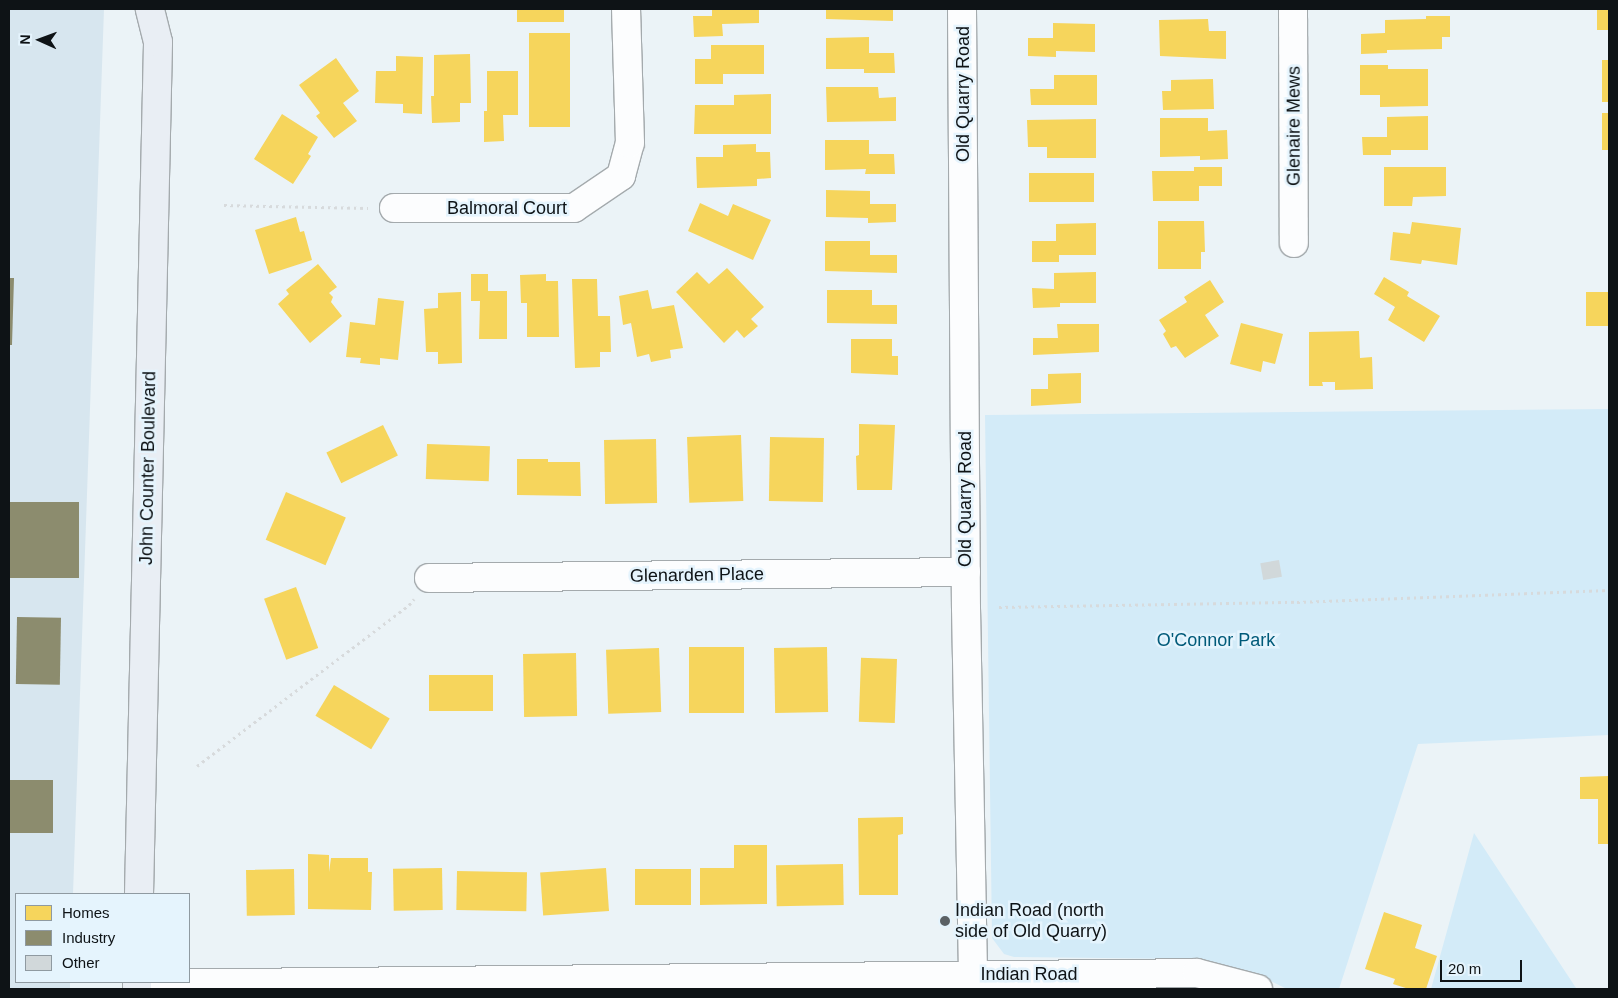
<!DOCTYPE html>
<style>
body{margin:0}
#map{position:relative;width:1618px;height:998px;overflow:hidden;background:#ebf3f7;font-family:Arial,sans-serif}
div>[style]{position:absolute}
.built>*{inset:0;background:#d7e6ef}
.green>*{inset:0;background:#d3ebf8}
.homes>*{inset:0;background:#f6d55c;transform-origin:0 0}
.industry>*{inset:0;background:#8c8c6e;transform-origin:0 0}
.building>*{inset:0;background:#d1d8da;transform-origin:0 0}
.path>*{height:3px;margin-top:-1.5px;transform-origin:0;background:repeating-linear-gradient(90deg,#d7dadc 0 2.5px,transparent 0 6.5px)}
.roads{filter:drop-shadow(1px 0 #a4aaad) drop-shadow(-1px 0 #a4aaad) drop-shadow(0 1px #a4aaad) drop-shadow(0 -1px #a4aaad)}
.minor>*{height:28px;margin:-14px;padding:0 14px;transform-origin:14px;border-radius:14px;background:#fcfdfe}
.primary>*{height:28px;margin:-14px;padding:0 14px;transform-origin:14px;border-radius:14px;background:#e9eef4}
.dots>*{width:14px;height:14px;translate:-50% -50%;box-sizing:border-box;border:2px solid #e5f4fd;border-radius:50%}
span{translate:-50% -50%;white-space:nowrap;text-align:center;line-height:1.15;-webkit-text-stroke:5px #e5f4fd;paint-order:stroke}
.street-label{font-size:18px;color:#0e1316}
.park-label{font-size:18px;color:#005a79}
.poi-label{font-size:18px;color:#0e1316}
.left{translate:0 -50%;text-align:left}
.frame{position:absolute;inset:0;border:10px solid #0e1316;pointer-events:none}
.legend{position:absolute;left:15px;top:893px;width:175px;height:90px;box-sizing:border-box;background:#e5f4fd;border:1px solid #8f9aa1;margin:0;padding:6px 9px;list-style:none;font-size:15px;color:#0e1316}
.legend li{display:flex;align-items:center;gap:10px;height:25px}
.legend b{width:25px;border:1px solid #8f9aa1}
.north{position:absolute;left:15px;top:15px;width:50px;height:50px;-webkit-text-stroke:4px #e5f4fd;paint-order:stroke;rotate:272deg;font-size:14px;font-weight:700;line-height:20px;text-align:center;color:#0e1316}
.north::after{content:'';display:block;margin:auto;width:18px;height:22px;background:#0e1316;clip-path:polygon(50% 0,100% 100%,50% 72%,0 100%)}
.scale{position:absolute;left:1440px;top:960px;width:82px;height:22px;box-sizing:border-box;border:2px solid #0e1316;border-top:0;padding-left:6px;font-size:15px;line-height:18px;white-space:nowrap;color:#0e1316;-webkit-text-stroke:4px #e5f4fd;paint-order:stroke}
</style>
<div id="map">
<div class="built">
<div style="clip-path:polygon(9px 9px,104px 9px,73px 894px,16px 894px,16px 982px,70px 982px,70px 989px,9px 989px)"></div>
</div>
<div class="green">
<div style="clip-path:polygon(1609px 409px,1609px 735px,1418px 744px,1339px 989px,1287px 989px,1256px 974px,1191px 959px,1014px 957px,1004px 954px,992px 938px,985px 415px)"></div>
<div style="clip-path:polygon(1474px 833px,1576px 988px,1578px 989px,1431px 989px)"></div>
</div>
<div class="homes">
<div style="left:517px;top:9px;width:47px;height:13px"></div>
<div style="clip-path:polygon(712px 9px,759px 9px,759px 23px,722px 24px,723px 36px,694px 37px,693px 16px,712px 16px)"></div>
<div style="clip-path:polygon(826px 9px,893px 9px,893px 21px,826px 19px)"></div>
<div style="left:1597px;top:9px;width:12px;height:21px"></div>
<div style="clip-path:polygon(1426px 16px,1450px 16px,1450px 37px,1442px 37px,1442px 49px,1387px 50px,1387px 53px,1361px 54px,1361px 34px,1385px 33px,1385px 20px,1426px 19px)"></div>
<div style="clip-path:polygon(1208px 19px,1209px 31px,1226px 31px,1226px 59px,1160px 56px,1159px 20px)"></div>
<div style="clip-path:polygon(1053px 23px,1095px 24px,1095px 52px,1056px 51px,1056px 57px,1028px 56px,1028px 38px,1053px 38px)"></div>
<div style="left:529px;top:33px;width:41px;height:94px"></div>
<div style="clip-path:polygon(869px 37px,869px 53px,894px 53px,895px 73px,864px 73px,864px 69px,826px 69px,826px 38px)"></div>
<div style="clip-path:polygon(711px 45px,764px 45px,764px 74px,723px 74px,723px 84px,695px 84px,695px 59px,711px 59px)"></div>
<div style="clip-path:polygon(470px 54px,471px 103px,460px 103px,460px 122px,432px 123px,431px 96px,434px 96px,434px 55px)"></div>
<div style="clip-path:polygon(396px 56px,423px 57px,422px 114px,403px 113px,403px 104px,375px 103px,376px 71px,396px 71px)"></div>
<div style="clip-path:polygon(336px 58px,359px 91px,343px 103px,357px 121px,334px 138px,316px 116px,320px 113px,299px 85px)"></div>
<div style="left:1602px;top:60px;width:7px;height:42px"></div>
<div style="clip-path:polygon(1360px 65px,1388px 65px,1388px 69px,1428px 69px,1428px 106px,1380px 107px,1380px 95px,1360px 95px)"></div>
<div style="clip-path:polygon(487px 71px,518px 71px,518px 115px,503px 115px,504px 141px,484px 142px,484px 111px,487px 111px)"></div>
<div style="clip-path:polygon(1054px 75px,1097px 75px,1097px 105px,1031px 105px,1030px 89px,1054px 89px)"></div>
<div style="clip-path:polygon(1213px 79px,1214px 109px,1163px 110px,1162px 91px,1171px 91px,1171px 80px)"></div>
<div style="clip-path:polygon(826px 87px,878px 87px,879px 98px,896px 97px,896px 121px,827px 122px)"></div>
<div style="clip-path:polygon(771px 94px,771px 134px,694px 134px,695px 105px,734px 105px,734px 95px)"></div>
<div style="left:1602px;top:113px;width:7px;height:37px"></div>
<div style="clip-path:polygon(282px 114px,318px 137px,308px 154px,311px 156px,293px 184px,254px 159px)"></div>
<div style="clip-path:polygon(1428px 116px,1428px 150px,1391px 150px,1391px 155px,1363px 155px,1362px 137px,1387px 137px,1387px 117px)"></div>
<div style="clip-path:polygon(1160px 118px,1208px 118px,1208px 131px,1227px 130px,1228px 159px,1200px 160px,1200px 156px,1160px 157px)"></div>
<div style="clip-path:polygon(1096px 119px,1096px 158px,1047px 158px,1047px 147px,1028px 147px,1027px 120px)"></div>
<div style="clip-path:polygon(825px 140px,869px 140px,869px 154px,894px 154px,895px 174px,865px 174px,866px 169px,825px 170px)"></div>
<div style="clip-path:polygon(756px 144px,756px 152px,770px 152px,771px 178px,757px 179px,757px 186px,697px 188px,696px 157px,723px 157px,723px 145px)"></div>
<div style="clip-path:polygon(1194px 167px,1222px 167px,1222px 186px,1199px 186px,1199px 201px,1153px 201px,1152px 171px,1194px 171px)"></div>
<div style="clip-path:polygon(1384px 167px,1446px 167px,1446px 196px,1413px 197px,1412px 206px,1384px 206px)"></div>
<div style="left:1029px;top:173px;width:65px;height:29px"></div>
<div style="clip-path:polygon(826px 190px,870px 191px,870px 204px,896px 204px,896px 222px,868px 223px,868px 218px,826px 217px)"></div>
<div style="clip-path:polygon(700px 203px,728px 216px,733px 204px,771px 220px,753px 260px,688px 231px)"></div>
<div style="clip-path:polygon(296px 217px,300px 232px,304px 231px,312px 260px,269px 274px,255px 230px)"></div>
<div style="clip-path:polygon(1158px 221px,1204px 221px,1205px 252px,1201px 252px,1201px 269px,1158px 269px)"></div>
<div style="clip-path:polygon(1412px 222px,1461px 228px,1457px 265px,1422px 260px,1421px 264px,1390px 260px,1393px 232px,1410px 234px)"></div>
<div style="clip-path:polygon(1096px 223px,1096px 255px,1059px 255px,1059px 262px,1032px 262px,1032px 241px,1056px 241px,1056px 224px)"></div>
<div style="clip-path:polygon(825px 241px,870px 241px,870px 255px,897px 255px,897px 273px,825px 271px)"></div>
<div style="clip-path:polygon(318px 264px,337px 287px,329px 293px,333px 297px,331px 302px,342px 316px,310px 343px,278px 304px,289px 294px,286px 290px)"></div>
<div style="clip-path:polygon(727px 268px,764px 307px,751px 319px,758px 326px,744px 338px,737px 330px,724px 343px,676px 292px,697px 272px,709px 284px)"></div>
<div style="clip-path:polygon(1096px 272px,1096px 303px,1060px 303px,1060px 307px,1033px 308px,1032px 288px,1054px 289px,1054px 273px)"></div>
<div style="clip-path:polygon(471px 274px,488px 274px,488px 291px,507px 291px,507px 339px,479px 339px,480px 301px,471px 301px)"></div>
<div style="clip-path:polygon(546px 274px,546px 281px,558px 281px,559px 337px,527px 337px,527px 303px,521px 303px,520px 275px)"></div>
<div style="clip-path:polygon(1384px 277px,1409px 292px,1407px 296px,1440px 316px,1424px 342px,1388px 320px,1395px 307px,1374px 294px)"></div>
<div style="clip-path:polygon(572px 279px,597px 279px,598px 316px,610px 316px,611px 352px,600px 352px,600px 367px,575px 368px)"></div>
<div style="clip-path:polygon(1210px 280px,1224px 302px,1205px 315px,1219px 336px,1185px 358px,1176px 346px,1171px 348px,1163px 334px,1166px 331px,1159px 320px,1187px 302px,1184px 297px)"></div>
<div style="clip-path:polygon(648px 290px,652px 309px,674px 305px,683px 348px,670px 350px,671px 358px,651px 362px,649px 354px,637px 357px,631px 323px,623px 325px,619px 296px)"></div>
<div style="clip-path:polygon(827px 290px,872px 290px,872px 305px,897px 305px,897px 324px,827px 323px)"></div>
<div style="clip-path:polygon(461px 292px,462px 363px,438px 364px,438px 352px,426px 352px,424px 309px,438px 308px,438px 293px)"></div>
<div style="left:1609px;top:292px;width:34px;height:23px;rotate:90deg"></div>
<div style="clip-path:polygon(378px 298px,404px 301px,398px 360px,380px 358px,380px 365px,360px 363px,361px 358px,346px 357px,350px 322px,375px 325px)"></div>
<div style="clip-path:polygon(1241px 323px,1283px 334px,1275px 364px,1263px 361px,1261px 372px,1230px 364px)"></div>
<div style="clip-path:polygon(1057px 324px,1099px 324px,1099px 352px,1033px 355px,1033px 338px,1058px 338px)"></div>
<div style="clip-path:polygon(1359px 331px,1360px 358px,1372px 357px,1373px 389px,1335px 390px,1335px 382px,1322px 382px,1323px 386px,1309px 386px,1309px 332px)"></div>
<div style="clip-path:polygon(851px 339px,892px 339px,892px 356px,898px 356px,898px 375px,851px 373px)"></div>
<div style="clip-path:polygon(1081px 373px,1081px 403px,1031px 406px,1031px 389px,1048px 389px,1048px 374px)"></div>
<div style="clip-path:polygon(859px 424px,895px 425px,892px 490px,857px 490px,856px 456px,859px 455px)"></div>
<div style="left:383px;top:425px;width:34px;height:63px;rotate:64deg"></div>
<div style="left:741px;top:435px;width:66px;height:54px;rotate:88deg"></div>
<div style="left:824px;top:438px;width:64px;height:54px;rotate:91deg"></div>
<div style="left:656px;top:439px;width:64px;height:52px;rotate:89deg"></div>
<div style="left:427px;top:444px;width:63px;height:35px;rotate:2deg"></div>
<div style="clip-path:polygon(517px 459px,548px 459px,548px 462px,580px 462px,581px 496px,517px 495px)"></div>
<div style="left:286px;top:492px;width:65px;height:52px;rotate:23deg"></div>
<div style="left:296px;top:587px;width:65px;height:34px;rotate:70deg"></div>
<div style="left:689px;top:647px;width:55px;height:66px"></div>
<div style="left:827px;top:647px;width:65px;height:53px;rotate:89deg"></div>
<div style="left:659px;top:648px;width:64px;height:53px;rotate:88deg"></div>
<div style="left:576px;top:653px;width:63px;height:53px;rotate:89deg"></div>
<div style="left:897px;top:659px;width:64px;height:36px;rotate:92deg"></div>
<div style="left:493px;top:675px;width:36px;height:64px;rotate:90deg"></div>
<div style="left:334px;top:685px;width:65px;height:36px;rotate:31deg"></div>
<div style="clip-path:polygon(1609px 776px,1609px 844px,1598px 844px,1598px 799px,1580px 799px,1580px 777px)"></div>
<div style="clip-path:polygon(903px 817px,903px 834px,898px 835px,898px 895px,859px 895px,858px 818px)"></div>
<div style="clip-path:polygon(734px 845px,767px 845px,767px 904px,700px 905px,700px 868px,734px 868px)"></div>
<div style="clip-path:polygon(308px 854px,329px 855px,329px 872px,331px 858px,368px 858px,368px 872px,372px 872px,371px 910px,308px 909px)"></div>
<div style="left:843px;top:864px;width:41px;height:67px;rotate:89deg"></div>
<div style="left:442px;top:868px;width:42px;height:49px;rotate:89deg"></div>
<div style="left:606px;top:868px;width:43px;height:66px;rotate:86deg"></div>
<div style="left:294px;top:869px;width:46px;height:48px;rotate:89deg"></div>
<div style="left:691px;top:869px;width:36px;height:56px;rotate:90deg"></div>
<div style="left:457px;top:871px;width:70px;height:39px;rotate:1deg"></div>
<div style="clip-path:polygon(1384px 912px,1422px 925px,1415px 948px,1437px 956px,1426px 989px,1409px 989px,1393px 984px,1395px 979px,1365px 969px)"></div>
</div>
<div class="industry">
<div style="clip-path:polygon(9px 278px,14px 278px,12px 345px,9px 345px)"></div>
<div style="left:9px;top:502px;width:70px;height:76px"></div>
<div style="left:17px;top:617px;width:44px;height:67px;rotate:1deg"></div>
<div style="left:9px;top:780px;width:44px;height:53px"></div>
</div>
<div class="building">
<div style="left:1279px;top:560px;width:17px;height:19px;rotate:80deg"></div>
</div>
<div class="path">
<div style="left:224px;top:205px;width:144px;rotate:1.2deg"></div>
<div style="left:999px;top:607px;width:298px;rotate:-1deg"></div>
<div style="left:1297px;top:602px;width:312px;rotate:-2.2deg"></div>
<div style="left:197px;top:766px;width:266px;rotate:-37.2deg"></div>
<div style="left:409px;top:605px;width:8px;rotate:-50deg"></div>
</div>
<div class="roads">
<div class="minor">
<div style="left:962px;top:9px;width:599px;rotate:89.62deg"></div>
<div style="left:966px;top:608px;width:381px;rotate:88.9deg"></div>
<div style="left:1293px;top:9px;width:234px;rotate:89.8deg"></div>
<div style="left:394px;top:208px;width:180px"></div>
<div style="left:574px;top:208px;width:57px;rotate:-34.2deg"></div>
<div style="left:621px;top:176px;width:34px;rotate:-75deg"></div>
<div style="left:630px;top:143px;width:134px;rotate:-91.7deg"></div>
<div style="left:429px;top:578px;width:537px;rotate:-0.64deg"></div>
<div style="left:137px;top:984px;width:1060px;rotate:-0.59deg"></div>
<div style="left:1197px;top:973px;width:63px;rotate:14.7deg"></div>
</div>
<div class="primary">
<div style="left:139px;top:894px;width:852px;rotate:-88.72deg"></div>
<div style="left:158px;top:42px;width:34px;rotate:-104deg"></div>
<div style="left:137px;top:989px;width:7px;rotate:-90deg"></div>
</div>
</div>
<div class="dots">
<div style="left:945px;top:921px;background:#5b6165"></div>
</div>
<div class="street-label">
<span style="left:963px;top:94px;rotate:-90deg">Old Quarry Road</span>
<span style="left:1294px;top:126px;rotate:-90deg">Glenaire Mews</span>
<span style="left:507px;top:208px">Balmoral Court</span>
<span style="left:148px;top:468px;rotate:-89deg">John Counter Boulevard</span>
<span style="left:965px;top:499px;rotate:-90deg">Old Quarry Road</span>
<span style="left:697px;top:575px;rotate:-1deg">Glenarden Place</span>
<span style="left:1029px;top:974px">Indian Road</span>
</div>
<div class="park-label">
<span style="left:1216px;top:640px">O'Connor Park</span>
</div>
<div class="poi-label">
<span class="left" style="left:955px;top:921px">Indian Road (north<br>side of Old Quarry)</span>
</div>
<div class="frame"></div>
<ul class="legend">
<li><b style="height:14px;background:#f6d55c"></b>Homes</li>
<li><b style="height:14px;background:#8c8c6e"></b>Industry</li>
<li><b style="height:14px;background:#d1d8da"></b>Other</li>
</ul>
<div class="north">N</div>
<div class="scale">20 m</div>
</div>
